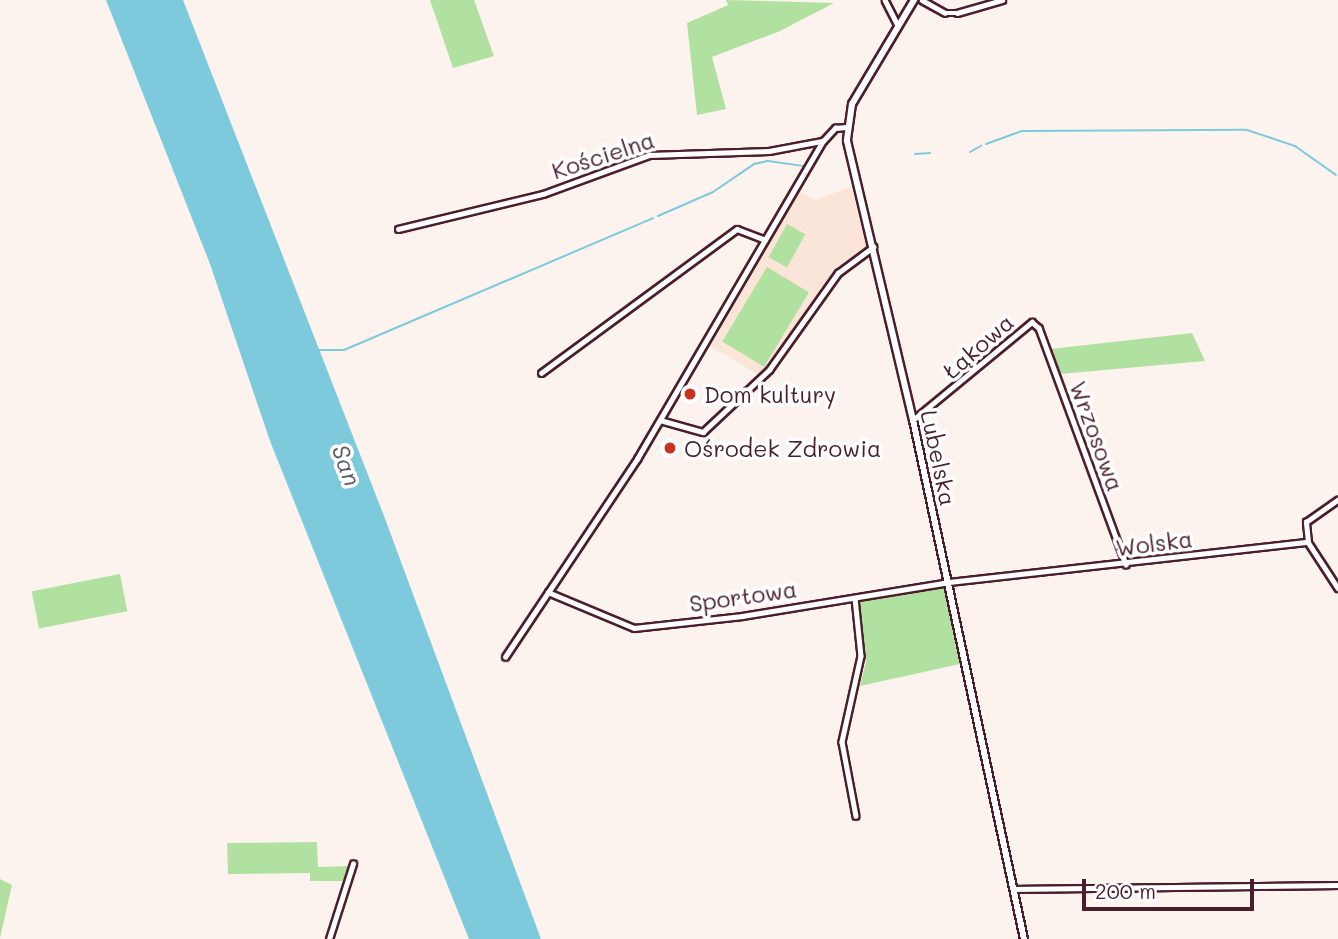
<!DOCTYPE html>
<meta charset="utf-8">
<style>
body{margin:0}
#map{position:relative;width:1338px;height:939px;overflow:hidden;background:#fdf3ee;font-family:Mali,sans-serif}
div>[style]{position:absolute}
.built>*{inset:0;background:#fbe5d9}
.green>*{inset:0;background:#b1e1a1;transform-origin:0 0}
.water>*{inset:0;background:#7dcadc}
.stream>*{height:2px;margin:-1px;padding:0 1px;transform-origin:1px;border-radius:1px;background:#7dcadc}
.roads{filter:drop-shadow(2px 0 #4a1f2b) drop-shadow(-2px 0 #4a1f2b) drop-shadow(0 2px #4a1f2b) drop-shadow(0 -2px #4a1f2b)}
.minor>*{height:4.5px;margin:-2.25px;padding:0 2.25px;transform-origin:2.25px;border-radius:2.25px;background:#fff}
.secondary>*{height:6px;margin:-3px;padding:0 3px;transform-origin:3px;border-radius:3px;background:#fff}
.dots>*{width:19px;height:19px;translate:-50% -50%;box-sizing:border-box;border:4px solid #fff;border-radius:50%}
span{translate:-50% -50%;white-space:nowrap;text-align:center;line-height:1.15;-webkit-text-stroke:7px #fff;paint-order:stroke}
.street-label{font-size:23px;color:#4a1f2b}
.poi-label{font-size:23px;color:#4a1f2b}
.left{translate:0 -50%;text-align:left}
.water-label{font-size:24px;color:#5c5b69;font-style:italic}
.scale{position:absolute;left:1082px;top:879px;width:172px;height:32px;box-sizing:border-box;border:4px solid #4a1f2b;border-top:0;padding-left:9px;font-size:21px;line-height:24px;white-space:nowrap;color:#4a1f2b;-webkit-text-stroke:5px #fff;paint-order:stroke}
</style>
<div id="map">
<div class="built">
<div style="clip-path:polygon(851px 187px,867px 246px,819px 291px,765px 371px,757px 374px,710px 346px,799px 190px,814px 200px)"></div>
</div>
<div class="green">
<div style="clip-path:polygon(430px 0,474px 0,494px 56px,453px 68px)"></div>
<div style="clip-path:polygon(726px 0,834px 3px,780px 31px,712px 57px,726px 109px,697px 115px,687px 23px,728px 5px)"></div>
<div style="left:787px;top:224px;width:21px;height:38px;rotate:29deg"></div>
<div style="left:767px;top:267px;width:49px;height:87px;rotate:31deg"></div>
<div style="clip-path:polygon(1192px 333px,1205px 361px,1060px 374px,1051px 349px)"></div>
<div style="left:120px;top:574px;width:38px;height:90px;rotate:79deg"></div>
<div style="clip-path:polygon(945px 585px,960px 664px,860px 686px,866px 662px,858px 605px,861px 601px)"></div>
<div style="clip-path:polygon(317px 842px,318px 867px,348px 866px,343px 881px,310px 881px,310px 873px,228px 874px,227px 843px)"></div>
<div style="clip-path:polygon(0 879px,12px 885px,0 938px)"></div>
</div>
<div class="water">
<div style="clip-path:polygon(106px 0,183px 0,384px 516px,541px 939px,469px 939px,270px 441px,210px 264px)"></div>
</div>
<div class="stream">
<div style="left:986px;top:144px;width:37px;rotate:-20deg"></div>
<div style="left:1021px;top:131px;width:226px;rotate:-0.3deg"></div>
<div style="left:1247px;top:130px;width:51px;rotate:18.4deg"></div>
<div style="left:1295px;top:146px;width:50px;rotate:35.3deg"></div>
<div style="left:970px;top:152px;width:13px;rotate:-29deg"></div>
<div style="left:915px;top:154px;width:15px;rotate:-4deg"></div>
<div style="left:658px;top:216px;width:60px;rotate:-23.6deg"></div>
<div style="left:713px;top:192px;width:50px;rotate:-34.3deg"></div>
<div style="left:754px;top:164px;width:14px;rotate:-12deg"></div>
<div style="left:768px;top:161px;width:35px;rotate:8deg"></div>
<div style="left:319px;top:350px;width:25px"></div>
<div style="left:344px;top:350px;width:336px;rotate:-23.1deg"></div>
</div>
<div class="roads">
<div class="minor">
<div style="left:885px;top:0;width:29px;rotate:63deg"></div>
<div style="left:922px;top:0;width:26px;rotate:29deg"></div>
<div style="left:945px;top:13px;width:12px"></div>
<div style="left:957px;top:13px;width:47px;rotate:-16.1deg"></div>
<div style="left:398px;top:229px;width:149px;rotate:-13.6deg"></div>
<div style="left:543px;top:194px;width:113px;rotate:-20.2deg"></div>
<div style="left:649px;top:155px;width:120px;rotate:-1.9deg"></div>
<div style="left:769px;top:151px;width:54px;rotate:-10.7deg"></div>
<div style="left:541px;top:373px;width:243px;rotate:-36.3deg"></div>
<div style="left:737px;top:229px;width:30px;rotate:21deg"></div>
<div style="left:660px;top:420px;width:45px;rotate:15.6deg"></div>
<div style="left:703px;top:432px;width:91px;rotate:-43.2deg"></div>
<div style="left:769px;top:370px;width:119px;rotate:-54.6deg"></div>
<div style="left:838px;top:273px;width:44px;rotate:-36.6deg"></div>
<div style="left:913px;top:420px;width:154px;rotate:-39.5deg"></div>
<div style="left:1032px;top:322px;width:9px;rotate:41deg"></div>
<div style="left:1039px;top:328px;width:252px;rotate:69.8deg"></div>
<div style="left:1308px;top:542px;width:20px;rotate:-96deg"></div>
<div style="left:1306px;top:522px;width:39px;rotate:-35deg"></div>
<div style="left:548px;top:592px;width:93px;rotate:22.7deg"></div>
<div style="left:634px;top:628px;width:109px;rotate:-6.3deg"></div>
<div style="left:742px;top:616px;width:210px;rotate:-9.3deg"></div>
<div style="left:949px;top:582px;width:361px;rotate:-6.4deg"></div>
<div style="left:1308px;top:542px;width:55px;rotate:56.9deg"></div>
<div style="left:855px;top:598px;width:58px;rotate:84.1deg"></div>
<div style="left:861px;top:656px;width:88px;rotate:102.5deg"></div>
<div style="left:842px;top:742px;width:75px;rotate:79.3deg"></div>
<div style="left:505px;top:657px;width:238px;rotate:-56.3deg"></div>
<div style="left:637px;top:459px;width:368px;rotate:-59.7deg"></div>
<div style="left:823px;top:141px;width:18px;rotate:-47deg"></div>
<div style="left:835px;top:128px;width:11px;rotate:-5deg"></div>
<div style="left:1013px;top:889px;width:325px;rotate:-0.7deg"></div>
<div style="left:329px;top:939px;width:79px;rotate:-72.3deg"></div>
</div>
<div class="secondary">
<div style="left:914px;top:0;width:121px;rotate:120.8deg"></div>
<div style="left:852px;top:104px;width:37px;rotate:98deg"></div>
<div style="left:847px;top:141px;width:287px;rotate:76.7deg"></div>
<div style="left:913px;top:420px;width:531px;rotate:77.93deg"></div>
</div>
</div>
<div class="dots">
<div style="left:690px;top:394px;background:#c8321e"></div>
<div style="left:670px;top:448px;background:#c8321e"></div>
</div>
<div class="street-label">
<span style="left:603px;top:155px;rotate:-18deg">Kościelna</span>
<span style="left:978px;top:346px;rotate:-41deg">Łąkowa</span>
<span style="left:1097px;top:436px;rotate:70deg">Wrzosowa</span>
<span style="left:939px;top:458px;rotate:78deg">Lubelska</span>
<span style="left:1154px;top:543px;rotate:-7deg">Wolska</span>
<span style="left:743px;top:596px;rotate:-8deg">Sportowa</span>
</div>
<div class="poi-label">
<span class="left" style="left:704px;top:394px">Dom kultury</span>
<span class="left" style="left:684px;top:448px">Ośrodek Zdrowia</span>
</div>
<div class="water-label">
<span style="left:347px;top:465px;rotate:70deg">San</span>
</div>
<div class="scale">200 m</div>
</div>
